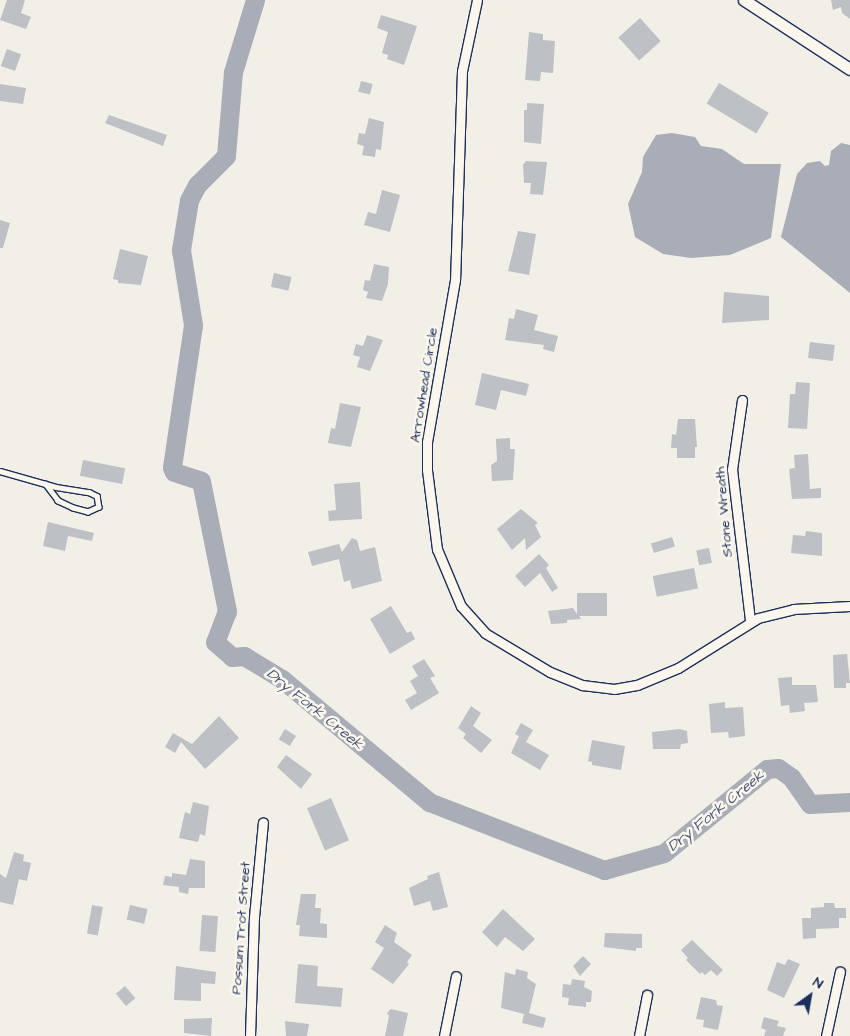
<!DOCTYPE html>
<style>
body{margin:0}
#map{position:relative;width:850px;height:1036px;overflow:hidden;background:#f2efe6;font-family:"Architects Daughter",sans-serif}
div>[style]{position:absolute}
.water>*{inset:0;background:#a9adb7}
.river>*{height:19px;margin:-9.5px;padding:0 9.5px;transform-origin:9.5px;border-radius:9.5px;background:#a9adb7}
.building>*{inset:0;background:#bdc0c4;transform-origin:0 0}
.roads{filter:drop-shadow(1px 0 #1b2f5e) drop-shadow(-1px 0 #1b2f5e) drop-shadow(0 1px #1b2f5e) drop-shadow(0 -1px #1b2f5e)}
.service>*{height:4.5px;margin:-2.25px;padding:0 2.25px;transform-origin:2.25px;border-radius:2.25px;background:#fbf7ec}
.minor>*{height:9px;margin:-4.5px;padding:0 4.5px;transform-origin:4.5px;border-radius:4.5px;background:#fbf7ec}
.secondary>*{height:11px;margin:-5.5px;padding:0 5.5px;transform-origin:5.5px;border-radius:5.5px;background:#fbf7ec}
span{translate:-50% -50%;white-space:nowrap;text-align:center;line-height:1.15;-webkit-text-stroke:5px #fbf7ec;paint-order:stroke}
.street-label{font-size:14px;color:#1b2f5e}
.water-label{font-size:15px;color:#465579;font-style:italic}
.north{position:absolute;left:785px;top:971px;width:50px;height:50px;-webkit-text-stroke:4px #fbf7ec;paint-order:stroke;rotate:32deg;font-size:14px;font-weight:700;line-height:20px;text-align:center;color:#1b2f5e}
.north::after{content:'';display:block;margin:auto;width:18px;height:22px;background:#1b2f5e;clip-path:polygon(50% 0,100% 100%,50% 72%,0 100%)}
</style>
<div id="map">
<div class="water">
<div style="clip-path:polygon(672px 133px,695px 137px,701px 146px,722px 149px,744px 164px,781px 164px,771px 238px,730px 255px,691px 258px,663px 254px,635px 237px,628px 204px,642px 172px,643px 157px,656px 135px)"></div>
<div style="clip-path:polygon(841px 143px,850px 145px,850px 293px,781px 237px,797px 174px,807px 163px,820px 161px,825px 166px,829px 165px,831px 151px)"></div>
</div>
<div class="river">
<div style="left:255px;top:0;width:75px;rotate:107deg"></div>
<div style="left:233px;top:72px;width:84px;rotate:94.8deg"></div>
<div style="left:226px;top:156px;width:41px;rotate:135deg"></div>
<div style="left:197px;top:185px;width:17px;rotate:118deg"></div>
<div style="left:189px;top:200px;width:51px;rotate:99.1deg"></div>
<div style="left:181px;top:250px;width:76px;rotate:80.9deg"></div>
<div style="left:193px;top:325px;width:144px;rotate:98.4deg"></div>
<div style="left:172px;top:467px;width:5px;rotate:68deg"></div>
<div style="left:174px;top:472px;width:28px;rotate:18deg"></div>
<div style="left:201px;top:481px;width:133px;rotate:78.7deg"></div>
<div style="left:227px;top:611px;width:33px;rotate:111deg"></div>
<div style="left:215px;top:642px;width:23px;rotate:41deg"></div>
<div style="left:232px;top:657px;width:12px;rotate:-5deg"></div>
<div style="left:244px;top:656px;width:44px;rotate:31.2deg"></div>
<div style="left:282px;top:679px;width:192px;rotate:39.9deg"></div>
<div style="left:429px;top:802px;width:188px;rotate:21.2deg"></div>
<div style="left:604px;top:870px;width:62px;rotate:-15.8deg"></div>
<div style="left:664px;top:853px;width:133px;rotate:-39.2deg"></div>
<div style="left:767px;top:769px;width:11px;rotate:-5deg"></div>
<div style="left:778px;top:768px;width:16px;rotate:35deg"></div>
<div style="left:791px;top:777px;width:33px;rotate:55deg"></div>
<div style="left:810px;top:804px;width:40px;rotate:-2.9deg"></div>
</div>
<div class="building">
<div style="clip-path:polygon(7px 0,25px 0,21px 13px,31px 17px,26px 29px,0 20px)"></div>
<div style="clip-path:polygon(831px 0,850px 0,850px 19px,842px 13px,841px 7px,833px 10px)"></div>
<div style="clip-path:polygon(381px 15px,417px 26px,404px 65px,387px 59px,388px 55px,382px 53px,388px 32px,377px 28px)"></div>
<div style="left:640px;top:18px;width:31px;height:29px;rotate:48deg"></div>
<div style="clip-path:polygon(529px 32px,543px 34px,543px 40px,555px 41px,553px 73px,541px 72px,540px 81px,525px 80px)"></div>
<div style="left:7px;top:49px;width:15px;height:18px;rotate:20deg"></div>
<div style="left:361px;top:81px;width:12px;height:11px;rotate:14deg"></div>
<div style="left:719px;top:83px;width:58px;height:24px;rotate:31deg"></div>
<div style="clip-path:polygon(0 84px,26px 88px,23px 104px,0 101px)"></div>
<div style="clip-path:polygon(527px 103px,544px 104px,541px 144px,524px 142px,524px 110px,527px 110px)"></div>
<div style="clip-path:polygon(109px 115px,167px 135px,163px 146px,105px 123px)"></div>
<div style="clip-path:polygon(369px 118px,384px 122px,381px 150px,376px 149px,375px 157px,362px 155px,364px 146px,357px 144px,359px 133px,365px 134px)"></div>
<div style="clip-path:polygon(526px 161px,547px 162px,543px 195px,530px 194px,531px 183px,524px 183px,523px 165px)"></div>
<div style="clip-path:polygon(382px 190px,400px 195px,390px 232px,364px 225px,368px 212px,376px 214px)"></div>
<div style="clip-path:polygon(0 220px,10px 223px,3px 248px,0 248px)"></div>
<div style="clip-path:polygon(518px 231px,536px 234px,529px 275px,508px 271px)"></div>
<div style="clip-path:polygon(120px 249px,148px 256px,141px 285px,118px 283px,118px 280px,113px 279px)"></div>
<div style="clip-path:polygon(374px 264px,389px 267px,388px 284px,382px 301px,366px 298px,368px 292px,363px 290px,365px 280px,370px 281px)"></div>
<div style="left:274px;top:273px;width:18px;height:14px;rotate:13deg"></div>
<div style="clip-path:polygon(724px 292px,769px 296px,769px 320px,722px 323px)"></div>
<div style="clip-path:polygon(516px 309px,538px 315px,534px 330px,558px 336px,554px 352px,543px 349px,544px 345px,505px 340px,509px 318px,514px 319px)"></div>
<div style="clip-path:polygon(367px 335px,383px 340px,370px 371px,357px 367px,360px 357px,353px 355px,356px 344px,363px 346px)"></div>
<div style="left:810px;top:342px;width:25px;height:16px;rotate:7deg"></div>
<div style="clip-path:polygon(482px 373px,529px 384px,526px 396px,501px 390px,496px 410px,475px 405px)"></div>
<div style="clip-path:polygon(796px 382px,810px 383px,807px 429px,788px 428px,790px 394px,795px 394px)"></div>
<div style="clip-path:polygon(340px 403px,361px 407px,351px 447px,328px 443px,331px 428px,335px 429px)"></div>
<div style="clip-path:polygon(678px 419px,695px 419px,697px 447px,695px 447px,695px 458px,677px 458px,677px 448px,671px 448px,672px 434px,676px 435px)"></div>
<div style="clip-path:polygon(510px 438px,510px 449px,515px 449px,513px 480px,492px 481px,491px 465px,497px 461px,496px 439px)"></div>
<div style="clip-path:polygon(808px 454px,810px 489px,821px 488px,821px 498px,792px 499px,789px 469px,795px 468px,794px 455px)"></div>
<div style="left:83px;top:460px;width:43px;height:16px;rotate:11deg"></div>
<div style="clip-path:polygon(360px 482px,362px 519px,329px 521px,328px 511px,336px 510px,334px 484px)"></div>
<div style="clip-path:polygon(521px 509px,538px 523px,535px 525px,541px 537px,526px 550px,525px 538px,512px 550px,497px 529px)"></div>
<div style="clip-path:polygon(48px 522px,94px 533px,92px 541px,68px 536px,65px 551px,43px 546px)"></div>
<div style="clip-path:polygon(806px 531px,822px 533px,822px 556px,791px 553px,793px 535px,805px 536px)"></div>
<div style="left:672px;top:537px;width:10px;height:22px;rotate:73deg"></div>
<div style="clip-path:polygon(352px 538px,357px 540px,360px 551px,375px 547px,382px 581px,352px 589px,350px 580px,344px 582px,339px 559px,312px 566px,308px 552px,339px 544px,342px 552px)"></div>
<div style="left:709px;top:548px;width:15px;height:13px;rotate:79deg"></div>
<div style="clip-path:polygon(539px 554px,549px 565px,546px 568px,558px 588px,552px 592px,540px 573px,525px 587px,515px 576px)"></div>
<div style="left:694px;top:568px;width:21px;height:42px;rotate:79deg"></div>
<div style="clip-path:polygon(577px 593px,607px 593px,607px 616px,579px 616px,581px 619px,567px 620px,567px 623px,551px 624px,548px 611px,573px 608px,577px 614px)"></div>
<div style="clip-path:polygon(391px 606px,407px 633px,411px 631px,415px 639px,390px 654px,370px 619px)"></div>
<div style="clip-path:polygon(847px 654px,850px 683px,846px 683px,846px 688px,834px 688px,833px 655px)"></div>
<div style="clip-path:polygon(424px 659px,435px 676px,430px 678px,439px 693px,411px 710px,405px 700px,417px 693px,410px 681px,418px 676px,412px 666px)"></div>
<div style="clip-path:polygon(792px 677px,792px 685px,816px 685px,818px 702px,804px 703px,805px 711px,790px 713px,789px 705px,781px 706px,778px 678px)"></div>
<div style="clip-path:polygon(725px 702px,725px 708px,743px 707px,745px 736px,729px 738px,728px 732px,711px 733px,709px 704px)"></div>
<div style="clip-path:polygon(471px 706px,481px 713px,473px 726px,492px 740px,481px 753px,463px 738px,466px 734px,458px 728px)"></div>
<div style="clip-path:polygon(219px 716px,239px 738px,205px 769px,181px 742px,175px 753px,165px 747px,173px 733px,192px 744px)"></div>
<div style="clip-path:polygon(521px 723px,533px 730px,526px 742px,549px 755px,540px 770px,511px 753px,519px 736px,515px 734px)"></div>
<div style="left:285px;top:729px;width:13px;height:12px;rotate:32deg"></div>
<div style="clip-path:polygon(680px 729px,687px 731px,688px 743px,681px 744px,680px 749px,653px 749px,652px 732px)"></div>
<div style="clip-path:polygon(592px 740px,625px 746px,621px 770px,592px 765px,592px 762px,588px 761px)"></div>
<div style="clip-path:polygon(286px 755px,312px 774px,301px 789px,277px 767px)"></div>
<div style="left:331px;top:798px;width:46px;height:26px;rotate:67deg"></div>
<div style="clip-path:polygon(193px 802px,209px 806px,205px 836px,200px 834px,198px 842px,179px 838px,185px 812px,190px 814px)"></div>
<div style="clip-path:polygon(14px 852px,24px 855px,23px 861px,31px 863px,27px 881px,19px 879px,13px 905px,0 902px,0 874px,6px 878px)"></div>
<div style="clip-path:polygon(190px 859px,205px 861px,205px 888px,189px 888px,188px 894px,179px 892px,179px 887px,163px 885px,165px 876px,172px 877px,172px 873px,186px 875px)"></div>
<div style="clip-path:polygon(439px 872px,448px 907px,433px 911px,430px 901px,414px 906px,409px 888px,428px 879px,427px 876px)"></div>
<div style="clip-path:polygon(301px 894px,316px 894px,315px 908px,321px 908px,320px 923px,327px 924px,327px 938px,299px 936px,300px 925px,296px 925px)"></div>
<div style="clip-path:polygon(824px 903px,834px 903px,835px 908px,846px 908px,846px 918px,839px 918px,839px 928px,816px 929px,816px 938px,803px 939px,802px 918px,811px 918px,811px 908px,824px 907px)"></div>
<div style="left:92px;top:905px;width:11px;height:29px;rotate:10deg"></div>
<div style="left:130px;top:905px;width:18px;height:15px;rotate:13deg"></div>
<div style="clip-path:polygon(503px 909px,535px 939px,523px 951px,505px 937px,497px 947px,482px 932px)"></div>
<div style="left:202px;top:915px;width:16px;height:36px;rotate:4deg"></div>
<div style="clip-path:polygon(385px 925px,397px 933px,394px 942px,412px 955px,407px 962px,409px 964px,393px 984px,371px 969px,384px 948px,375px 942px)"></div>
<div style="clip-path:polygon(605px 933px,642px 934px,642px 948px,636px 948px,636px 951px,604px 947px)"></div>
<div style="clip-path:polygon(692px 940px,723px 970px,717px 976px,711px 970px,705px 975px,702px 972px,700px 974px,686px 960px,688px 958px,681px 950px)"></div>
<div style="clip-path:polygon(583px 956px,591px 964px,580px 976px,573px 966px)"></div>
<div style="clip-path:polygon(788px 959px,800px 964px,784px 998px,767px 990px,777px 962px,785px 965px)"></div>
<div style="clip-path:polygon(298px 964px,318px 966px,317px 986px,343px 988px,341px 1007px,295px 1003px)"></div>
<div style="clip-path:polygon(176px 966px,216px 972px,215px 984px,201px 983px,201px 1001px,174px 1000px)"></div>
<div style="clip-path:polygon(516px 969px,528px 972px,527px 978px,536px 984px,529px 1013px,546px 1018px,543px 1028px,522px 1023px,524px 1014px,501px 1008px,505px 972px,515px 975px)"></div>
<div style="clip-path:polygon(572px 979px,585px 981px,584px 987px,592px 991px,591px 1002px,586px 1002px,586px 1007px,568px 1005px,569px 998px,562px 997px,563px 984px,571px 985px)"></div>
<div style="left:125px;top:986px;width:16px;height:12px;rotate:50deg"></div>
<div style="clip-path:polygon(701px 997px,716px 1000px,717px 1005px,723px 1006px,718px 1030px,703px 1027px,704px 1020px,696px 1019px)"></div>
<div style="clip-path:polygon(391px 1009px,408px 1013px,403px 1036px,385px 1036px,389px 1016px,387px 1013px)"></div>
<div style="clip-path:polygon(764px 1017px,779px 1021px,777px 1026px,786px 1028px,783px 1036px,764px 1036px,766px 1030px,761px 1028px)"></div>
<div style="clip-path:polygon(212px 1018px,211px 1036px,184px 1033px,184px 1019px)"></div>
<div style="clip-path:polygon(285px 1021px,309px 1024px,307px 1036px,286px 1036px)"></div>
</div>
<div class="roads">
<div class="service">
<div style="left:0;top:471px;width:58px;rotate:15.9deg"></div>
<div style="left:56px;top:487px;width:33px;rotate:9deg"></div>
<div style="left:89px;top:492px;width:9px;rotate:27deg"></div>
<div style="left:97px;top:496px;width:11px;rotate:80deg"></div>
<div style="left:99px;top:507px;width:12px;rotate:156deg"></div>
<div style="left:88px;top:512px;width:16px;rotate:-165deg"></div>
<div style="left:73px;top:508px;width:17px;rotate:-155deg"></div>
<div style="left:58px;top:501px;width:21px;rotate:-127deg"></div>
</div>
<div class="minor">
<div style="left:477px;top:0;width:73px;rotate:101.9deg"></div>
<div style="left:462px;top:71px;width:209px;rotate:91.9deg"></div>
<div style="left:455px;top:280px;width:164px;rotate:99.8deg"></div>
<div style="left:427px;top:442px;width:28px;rotate:90deg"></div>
<div style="left:427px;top:470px;width:80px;rotate:82.8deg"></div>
<div style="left:437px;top:549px;width:62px;rotate:67.2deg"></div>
<div style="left:461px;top:606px;width:36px;rotate:48deg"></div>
<div style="left:485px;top:633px;width:76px;rotate:31deg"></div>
<div style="left:550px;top:672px;width:35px;rotate:22deg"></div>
<div style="left:582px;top:685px;width:32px;rotate:7deg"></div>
<div style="left:614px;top:689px;width:23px;rotate:-10deg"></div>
<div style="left:637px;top:685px;width:44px;rotate:-22.5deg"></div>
<div style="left:678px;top:668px;width:94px;rotate:-32deg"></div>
<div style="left:758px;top:618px;width:36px;rotate:-14deg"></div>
<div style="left:793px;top:609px;width:57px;rotate:-3deg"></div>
<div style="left:742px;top:400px;width:70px;rotate:98.2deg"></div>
<div style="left:732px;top:469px;width:153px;rotate:83.2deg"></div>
<div style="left:250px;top:1036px;width:119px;rotate:-88.1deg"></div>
<div style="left:254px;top:917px;width:95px;rotate:-84.6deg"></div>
<div style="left:444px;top:1036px;width:61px;rotate:-78.7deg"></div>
<div style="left:639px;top:1036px;width:42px;rotate:-79deg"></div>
<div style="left:826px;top:1036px;width:66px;rotate:-77.8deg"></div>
</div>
<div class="secondary">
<div style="left:744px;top:0;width:126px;rotate:33.1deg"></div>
</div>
</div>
<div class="street-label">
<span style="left:424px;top:385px;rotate:-81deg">Arrowhead Circle</span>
<span style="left:724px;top:512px;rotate:-95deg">Stone Wreath</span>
<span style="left:241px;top:928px;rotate:-86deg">Possum Trot Street</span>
</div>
<div class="water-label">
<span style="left:315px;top:709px;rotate:39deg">Dry Fork Creek</span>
<span style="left:716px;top:811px;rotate:-39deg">Dry Fork Creek</span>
</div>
<div class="north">N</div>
</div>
